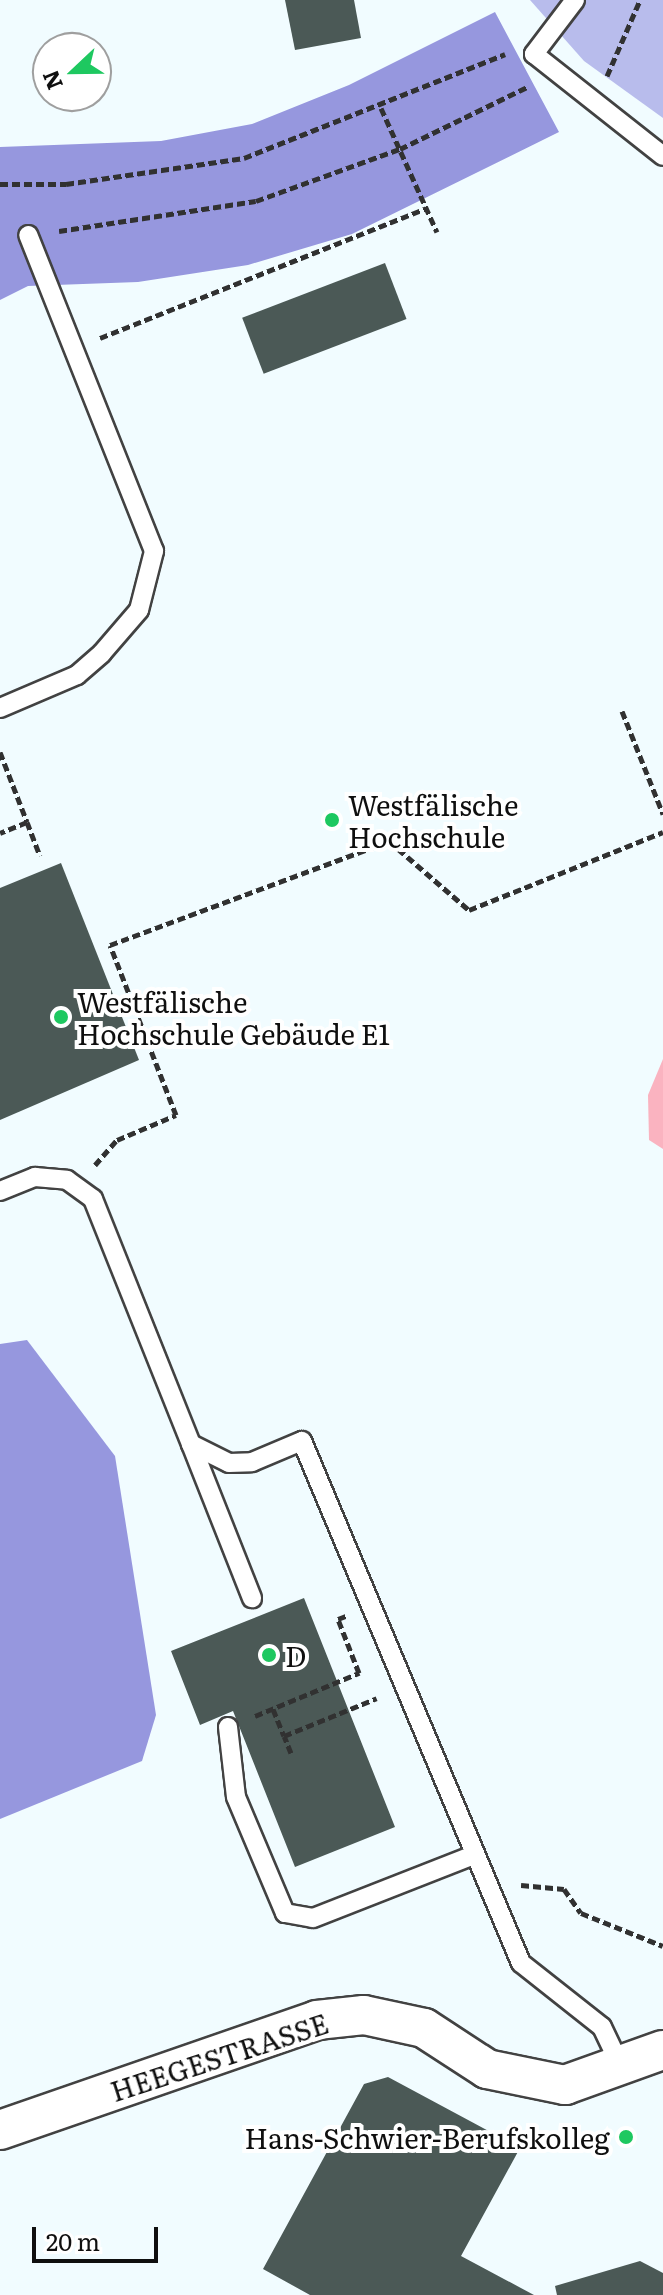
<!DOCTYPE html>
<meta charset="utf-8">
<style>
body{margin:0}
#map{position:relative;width:663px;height:2295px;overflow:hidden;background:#f1fcff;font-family:Literata,serif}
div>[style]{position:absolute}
.green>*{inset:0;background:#b8bcec}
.forest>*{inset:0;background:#9697de}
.water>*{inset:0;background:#fab3c0}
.building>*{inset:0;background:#4b5956;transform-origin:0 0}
.path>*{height:5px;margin-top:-2.5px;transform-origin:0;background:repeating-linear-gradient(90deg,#313131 0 8px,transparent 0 12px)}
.roads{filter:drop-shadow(2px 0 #424242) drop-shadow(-2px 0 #424242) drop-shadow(0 2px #424242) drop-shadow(0 -2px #424242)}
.service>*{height:18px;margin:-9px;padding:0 9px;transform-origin:9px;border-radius:9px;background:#fff}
.minor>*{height:38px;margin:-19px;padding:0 19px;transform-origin:19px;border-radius:19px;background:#fff}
.dots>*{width:22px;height:22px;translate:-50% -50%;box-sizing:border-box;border:4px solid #fff;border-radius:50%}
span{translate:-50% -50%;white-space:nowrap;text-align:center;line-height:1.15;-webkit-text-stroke:8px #fff;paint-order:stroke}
.poi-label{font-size:28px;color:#0f0f0f}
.left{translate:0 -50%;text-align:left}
.right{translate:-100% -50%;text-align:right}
.street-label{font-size:28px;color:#0f0f0f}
.north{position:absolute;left:32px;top:32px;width:80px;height:80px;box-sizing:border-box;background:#fff;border:2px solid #9f9f9f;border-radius:50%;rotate:248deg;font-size:22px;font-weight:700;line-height:32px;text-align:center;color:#0f0f0f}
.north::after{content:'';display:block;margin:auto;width:28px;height:36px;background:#1ec860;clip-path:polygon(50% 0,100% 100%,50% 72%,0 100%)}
.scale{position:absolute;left:32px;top:2227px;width:126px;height:36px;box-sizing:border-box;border:4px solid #0f0f0f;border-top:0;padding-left:10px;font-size:24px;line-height:28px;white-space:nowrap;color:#0f0f0f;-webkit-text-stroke:6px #fff;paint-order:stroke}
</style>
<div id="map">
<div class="green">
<div style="clip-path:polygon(530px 0,663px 0,663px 118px,584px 61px)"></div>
</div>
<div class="forest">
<div style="clip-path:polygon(495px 12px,559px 132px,352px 234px,248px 265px,138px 282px,28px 286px,0 300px,0 147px,161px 141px,252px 124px,349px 85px)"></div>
<div style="clip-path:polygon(27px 1340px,115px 1456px,156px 1715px,142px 1761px,0 1819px,0 1344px)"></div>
</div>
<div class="water">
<div style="clip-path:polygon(663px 1059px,663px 1149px,649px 1140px,648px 1095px)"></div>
</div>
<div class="building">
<div style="clip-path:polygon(285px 0,354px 0,361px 38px,295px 50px)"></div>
<div style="left:385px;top:263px;width:60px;height:153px;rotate:69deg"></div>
<div style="clip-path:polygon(61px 863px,139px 1060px,0 1120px,0 888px)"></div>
<div style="clip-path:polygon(304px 1598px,395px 1827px,295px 1867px,233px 1711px,200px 1725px,171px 1651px)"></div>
<div style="clip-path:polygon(388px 2077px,520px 2148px,461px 2256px,534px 2295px,310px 2295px,263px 2269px,364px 2084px)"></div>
<div style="clip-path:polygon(640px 2261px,663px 2273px,663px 2295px,557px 2295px,555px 2286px)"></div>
</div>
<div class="path">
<div style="left:607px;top:76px;width:83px;rotate:-66.5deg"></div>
<div style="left:381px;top:108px;width:136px;rotate:65.7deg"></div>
<div style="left:0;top:184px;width:66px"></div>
<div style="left:66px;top:184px;width:180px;rotate:-8.3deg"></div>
<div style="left:244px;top:158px;width:281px;rotate:-21.7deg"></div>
<div style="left:59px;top:231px;width:199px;rotate:-8.7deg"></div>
<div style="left:256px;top:201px;width:153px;rotate:-19.9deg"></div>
<div style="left:400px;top:149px;width:141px;rotate:-26deg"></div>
<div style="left:100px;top:338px;width:351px;rotate:-21.7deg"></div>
<div style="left:622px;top:711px;width:111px;rotate:68.3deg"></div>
<div style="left:0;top:752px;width:75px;rotate:68.9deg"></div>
<div style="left:27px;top:822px;width:29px;rotate:158deg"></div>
<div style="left:27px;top:822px;width:36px;rotate:69deg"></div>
<div style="left:95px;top:1165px;width:33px;rotate:-49deg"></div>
<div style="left:117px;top:1140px;width:64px;rotate:-23deg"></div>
<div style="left:176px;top:1115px;width:182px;rotate:-111.2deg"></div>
<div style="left:110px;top:945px;width:298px;rotate:-20.4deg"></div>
<div style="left:389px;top:841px;width:106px;rotate:40.8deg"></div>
<div style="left:469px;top:910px;width:209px;rotate:-21.9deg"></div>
<div style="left:273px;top:1709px;width:29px;rotate:68deg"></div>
<div style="left:255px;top:1716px;width:113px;rotate:-22.5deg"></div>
<div style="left:359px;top:1673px;width:58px;rotate:-111.3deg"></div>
<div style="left:338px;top:1619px;width:9px;rotate:-21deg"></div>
<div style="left:291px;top:1753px;width:18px;rotate:-112deg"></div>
<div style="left:284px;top:1736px;width:100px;rotate:-22.2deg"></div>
<div style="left:521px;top:1885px;width:43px;rotate:5.3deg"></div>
<div style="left:564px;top:1889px;width:29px;rotate:55deg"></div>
<div style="left:581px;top:1913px;width:88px;rotate:21.9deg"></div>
</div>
<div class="roads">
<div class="service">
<div style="left:575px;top:0;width:68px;rotate:127.2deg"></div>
<div style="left:534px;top:54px;width:164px;rotate:38.3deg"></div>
<div style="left:0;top:708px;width:84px;rotate:-23.2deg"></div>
<div style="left:77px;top:675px;width:33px;rotate:-41deg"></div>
<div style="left:102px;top:653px;width:57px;rotate:-49.3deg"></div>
<div style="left:139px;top:610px;width:61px;rotate:-75.7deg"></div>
<div style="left:154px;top:551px;width:340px;rotate:-111.7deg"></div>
<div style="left:0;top:1191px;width:38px;rotate:-22deg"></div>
<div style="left:35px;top:1177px;width:32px;rotate:5deg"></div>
<div style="left:67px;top:1180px;width:32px;rotate:36deg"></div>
<div style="left:93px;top:1199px;width:264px;rotate:68.2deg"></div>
<div style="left:191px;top:1444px;width:42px;rotate:26.6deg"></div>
<div style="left:229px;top:1463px;width:23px;rotate:-2deg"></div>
<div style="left:252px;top:1462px;width:54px;rotate:-22.8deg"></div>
<div style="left:302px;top:1441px;width:566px;rotate:67.24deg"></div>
<div style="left:521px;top:1963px;width:103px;rotate:38.3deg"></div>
<div style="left:602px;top:2027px;width:44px;rotate:64.6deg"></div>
<div style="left:191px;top:1444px;width:166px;rotate:68.4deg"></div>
<div style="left:228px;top:1727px;width:70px;rotate:83.5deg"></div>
<div style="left:236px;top:1797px;width:126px;rotate:67.1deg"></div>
<div style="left:285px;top:1913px;width:28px;rotate:10deg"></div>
<div style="left:313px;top:1918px;width:173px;rotate:-21.4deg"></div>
</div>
<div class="minor">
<div style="left:0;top:2130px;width:336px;rotate:-19.1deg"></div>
<div style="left:317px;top:2020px;width:47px;rotate:-6.1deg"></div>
<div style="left:364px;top:2015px;width:61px;rotate:12.2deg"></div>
<div style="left:424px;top:2028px;width:75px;rotate:33.1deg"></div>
<div style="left:487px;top:2069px;width:80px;rotate:11.6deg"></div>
<div style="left:565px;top:2085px;width:104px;rotate:-19.7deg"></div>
</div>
</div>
<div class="dots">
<div style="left:332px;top:820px;background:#1ec860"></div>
<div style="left:61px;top:1017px;background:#1ec860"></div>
<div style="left:269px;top:1655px;background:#1ec860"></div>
<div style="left:626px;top:2137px;background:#1ec860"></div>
</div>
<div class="poi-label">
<span class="left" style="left:348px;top:820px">Westfälische<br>Hochschule</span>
<span class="left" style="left:77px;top:1017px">Westfälische<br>Hochschule Gebäude E1</span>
<span class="left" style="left:285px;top:1655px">D</span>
<span class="right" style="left:610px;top:2137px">Hans-Schwier-Berufskolleg</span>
</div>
<div class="street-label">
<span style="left:219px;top:2056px;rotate:-18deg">HEEGESTRASSE</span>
</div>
<div class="north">N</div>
<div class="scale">20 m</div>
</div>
